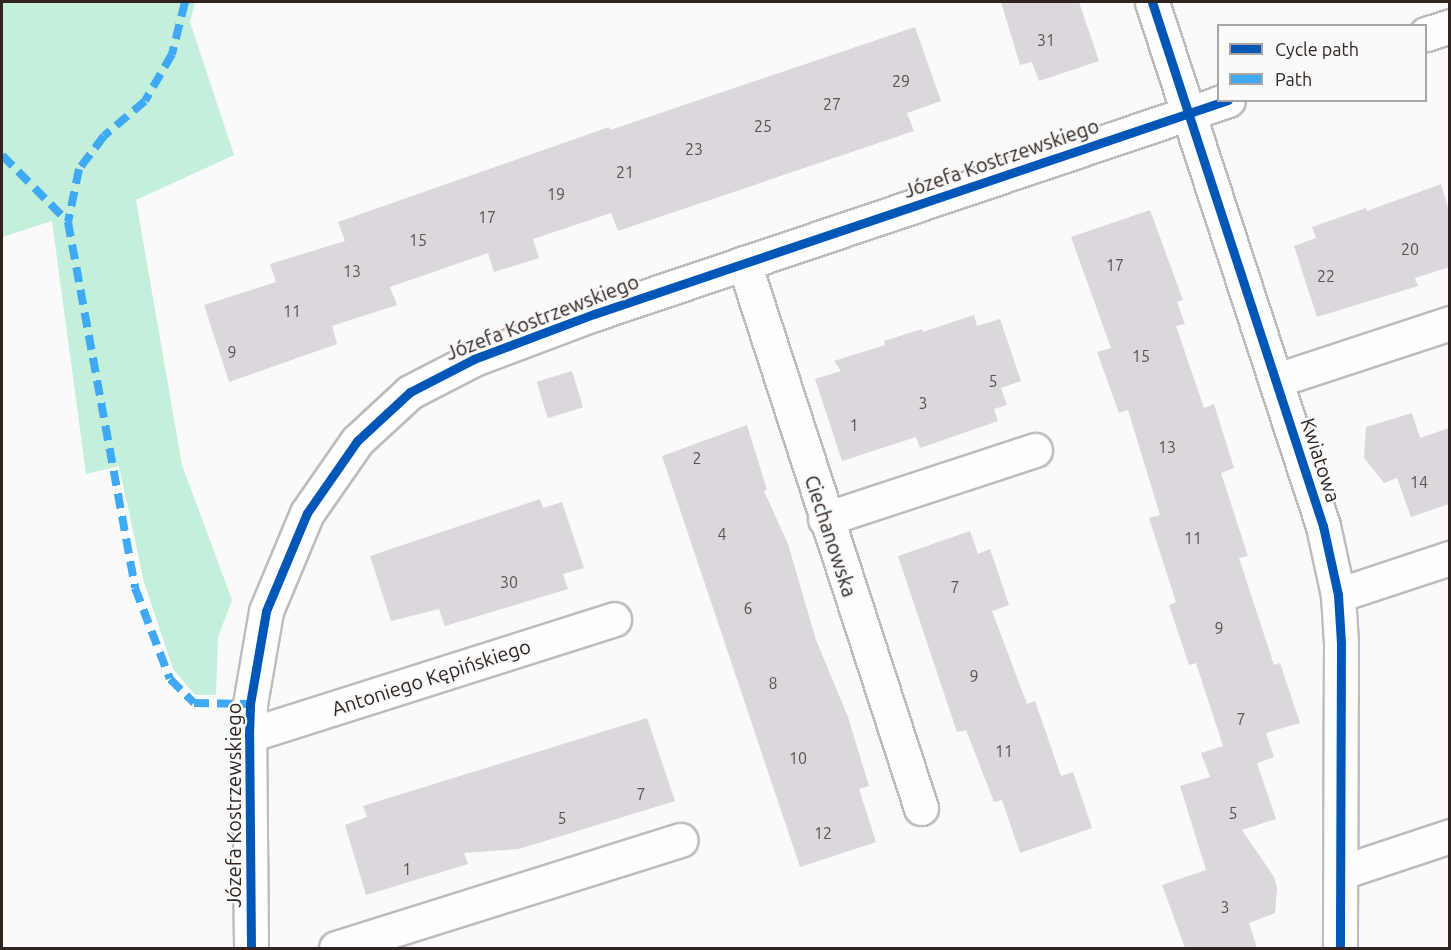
<!DOCTYPE html>
<meta charset="utf-8">
<style>
body{margin:0}
#map{position:relative;width:1451px;height:950px;overflow:hidden;background:#fafafa;font-family:Ubuntu,sans-serif}
div>[style]{position:absolute}
.green>*{inset:0;background:#c3efdb}
.building>*{inset:0;background:#dbd7dd;transform-origin:0 0}
.roads{filter:drop-shadow(2px 0 #c1bbb9) drop-shadow(-2px 0 #c1bbb9) drop-shadow(0 2px #c1bbb9) drop-shadow(0 -2px #c1bbb9)}
.minor>*{height:33px;margin:-16.5px;padding:0 16.5px;transform-origin:16.5px;border-radius:16.5px;background:#fefefe}
.quiet>*{height:8px;margin-top:-4px;transform-origin:0;background:repeating-linear-gradient(90deg,#3fa9f5 0 15px,transparent 0 23px)}
.cycleway>*{height:9px;margin:-4.5px;padding:0 4.5px;transform-origin:4.5px;border-radius:4.5px;background:#0057b8}
span{translate:-50% -50%;white-space:nowrap;text-align:center;line-height:1.15;-webkit-text-stroke:4.5px #fafafa;paint-order:stroke}
.number-label{font-size:16px;color:#5c514e}
.number-label span{-webkit-text-stroke-width:0}
.street-label{font-size:20px;color:#31241f}
.frame{position:absolute;inset:0;border:3px solid #31241f;pointer-events:none}
.legend{position:absolute;left:1217px;top:24px;width:210px;height:78px;box-sizing:border-box;background:#fafafa;border:2px solid #aaa4a2;margin:0;padding:8px 10px;list-style:none;font-size:18px;color:#31241f}
.legend li{display:flex;align-items:center;gap:12px;height:30px}
.legend b{width:30px;border:2px solid #aaa4a2}
</style>
<div id="map">
<div class="green">
<div style="clip-path:polygon(2px 2px,195px 2px,190px 22px,234px 155px,136px 200px,182px 465px,232px 600px,218px 637px,216px 695px,195px 695px,173px 669px,144px 582px,119px 466px,86px 474px,52px 221px,2px 237px)"></div>
</div>
<div class="building">
<div style="clip-path:polygon(1001px 2px,1079px 2px,1099px 61px,1039px 81px,1032px 62px,1020px 65px)"></div>
<div style="clip-path:polygon(915px 27px,941px 101px,907px 113px,914px 131px,618px 231px,611px 213px,533px 239px,539px 258px,494px 272px,488px 253px,390px 287px,397px 305px,332px 326px,337px 344px,229px 382px,204px 305px,276px 282px,270px 264px,345px 241px,338px 222px,609px 127px,610px 130px)"></div>
<div style="clip-path:polygon(1441px 184px,1449px 211px,1449px 267px,1415px 278px,1418px 286px,1317px 317px,1294px 246px,1316px 238px,1312px 227px,1366px 208px,1367px 211px)"></div>
<div style="clip-path:polygon(1150px 210px,1183px 300px,1177px 302px,1185px 324px,1176px 326px,1204px 408px,1214px 404px,1234px 468px,1221px 473px,1248px 556px,1239px 558px,1274px 665px,1280px 663px,1300px 723px,1266px 733px,1274px 757px,1257px 763px,1276px 819px,1242px 830px,1274px 877px,1277px 888px,1275px 913px,1249px 923px,1257px 948px,1185px 948px,1162px 885px,1206px 870px,1180px 786px,1210px 777px,1201px 753px,1223px 746px,1196px 663px,1189px 665px,1169px 605px,1176px 602px,1149px 518px,1160px 515px,1128px 410px,1119px 413px,1097px 352px,1111px 348px,1071px 237px)"></div>
<div style="clip-path:polygon(974px 315px,977px 326px,1000px 319px,1021px 381px,1001px 388px,1007px 405px,994px 409px,998px 421px,920px 448px,916px 437px,842px 461px,815px 379px,841px 371px,834px 361px,885px 345px,884px 341px,922px 329px,923px 332px)"></div>
<div style="left:572px;top:371px;width:38px;height:37px;rotate:73deg"></div>
<div style="clip-path:polygon(1412px 413px,1420px 438px,1449px 428px,1449px 504px,1411px 517px,1397px 478px,1384px 483px,1364px 458px,1366px 427px)"></div>
<div style="clip-path:polygon(747px 425px,767px 490px,764px 491px,788px 544px,816px 640px,848px 717px,869px 786px,859px 789px,876px 842px,800px 867px,662px 456px)"></div>
<div style="clip-path:polygon(540px 499px,543px 508px,562px 502px,584px 568px,563px 574px,568px 589px,445px 626px,439px 609px,391px 621px,370px 556px)"></div>
<div style="clip-path:polygon(970px 531px,978px 554px,990px 549px,1009px 605px,992px 611px,1027px 704px,1035px 701px,1061px 776px,1073px 772px,1092px 828px,1020px 853px,1002px 800px,994px 802px,966px 730px,957px 732px,898px 556px)"></div>
<div style="clip-path:polygon(647px 718px,675px 801px,519px 849px,464px 853px,468px 864px,366px 895px,345px 825px,367px 817px,363px 806px)"></div>
</div>
<div class="roads">
<div class="minor">
<div style="left:1152px;top:2px;width:551px;rotate:71.93deg"></div>
<div style="left:1323px;top:526px;width:71px;rotate:77.7deg"></div>
<div style="left:1338px;top:595px;width:48px;rotate:86.4deg"></div>
<div style="left:1341px;top:643px;width:305px;rotate:90.2deg"></div>
<div style="left:1426px;top:34px;width:25px;rotate:-18deg"></div>
<div style="left:744px;top:263px;width:573px;rotate:72.01deg"></div>
<div style="left:1277px;top:380px;width:182px;rotate:-18.2deg"></div>
<div style="left:825px;top:519px;width:221px;rotate:-18.2deg"></div>
<div style="left:1338px;top:595px;width:118px;rotate:-18.3deg"></div>
<div style="left:249px;top:735px;width:383px;rotate:-17.6deg"></div>
<div style="left:1342px;top:872px;width:114px;rotate:-18.4deg"></div>
<div style="left:251px;top:948px;width:213px;rotate:-90.5deg"></div>
<div style="left:249px;top:735px;width:31px;rotate:-88deg"></div>
<div style="left:250px;top:704px;width:94px;rotate:-80.2deg"></div>
<div style="left:266px;top:611px;width:106px;rotate:-67.3deg"></div>
<div style="left:307px;top:513px;width:88px;rotate:-55.2deg"></div>
<div style="left:357px;top:441px;width:72px;rotate:-42.8deg"></div>
<div style="left:410px;top:392px;width:72px;rotate:-27.3deg"></div>
<div style="left:474px;top:359px;width:128px;rotate:-20.6deg"></div>
<div style="left:594px;top:314px;width:669px;rotate:-18.65deg"></div>
<div style="left:336px;top:948px;width:361px;rotate:-17.4deg"></div>
</div>
</div>
<div class="quiet">
<div style="left:185px;top:2px;width:54px;rotate:104deg"></div>
<div style="left:172px;top:54px;width:54px;rotate:119.9deg"></div>
<div style="left:145px;top:101px;width:54px;rotate:139.5deg"></div>
<div style="left:104px;top:136px;width:41px;rotate:127.1deg"></div>
<div style="left:79px;top:169px;width:54px;rotate:101.7deg"></div>
<div style="left:68px;top:222px;width:372px;rotate:79.6deg"></div>
<div style="left:135px;top:588px;width:97px;rotate:69deg"></div>
<div style="left:170px;top:679px;width:34px;rotate:45deg"></div>
<div style="left:194px;top:703px;width:56px;rotate:1deg"></div>
<div style="left:2px;top:155px;width:94px;rotate:45.4deg"></div>
</div>
<div class="cycleway">
<div style="left:1152px;top:2px;width:551px;rotate:71.93deg"></div>
<div style="left:1323px;top:526px;width:71px;rotate:77.7deg"></div>
<div style="left:1338px;top:595px;width:48px;rotate:86.4deg"></div>
<div style="left:1341px;top:643px;width:305px;rotate:90.2deg"></div>
<div style="left:251px;top:948px;width:213px;rotate:-90.5deg"></div>
<div style="left:249px;top:735px;width:31px;rotate:-88deg"></div>
<div style="left:250px;top:704px;width:94px;rotate:-80.2deg"></div>
<div style="left:266px;top:611px;width:106px;rotate:-67.3deg"></div>
<div style="left:307px;top:513px;width:88px;rotate:-55.2deg"></div>
<div style="left:357px;top:441px;width:72px;rotate:-42.8deg"></div>
<div style="left:410px;top:392px;width:72px;rotate:-27.3deg"></div>
<div style="left:474px;top:359px;width:128px;rotate:-20.6deg"></div>
<div style="left:594px;top:314px;width:669px;rotate:-18.65deg"></div>
</div>
<div class="number-label">
<span style="left:1046px;top:40px">31</span>
<span style="left:901px;top:81px">29</span>
<span style="left:832px;top:104px">27</span>
<span style="left:763px;top:126px">25</span>
<span style="left:694px;top:149px">23</span>
<span style="left:625px;top:172px">21</span>
<span style="left:556px;top:194px">19</span>
<span style="left:487px;top:217px">17</span>
<span style="left:418px;top:240px">15</span>
<span style="left:1410px;top:249px">20</span>
<span style="left:1115px;top:265px">17</span>
<span style="left:352px;top:271px">13</span>
<span style="left:1326px;top:276px">22</span>
<span style="left:292px;top:311px">11</span>
<span style="left:232px;top:352px">9</span>
<span style="left:1141px;top:356px">15</span>
<span style="left:993px;top:381px">5</span>
<span style="left:923px;top:403px">3</span>
<span style="left:854px;top:425px">1</span>
<span style="left:1167px;top:447px">13</span>
<span style="left:697px;top:458px">2</span>
<span style="left:1419px;top:482px">14</span>
<span style="left:722px;top:534px">4</span>
<span style="left:1193px;top:538px">11</span>
<span style="left:509px;top:582px">30</span>
<span style="left:955px;top:587px">7</span>
<span style="left:748px;top:608px">6</span>
<span style="left:1219px;top:628px">9</span>
<span style="left:974px;top:676px">9</span>
<span style="left:773px;top:683px">8</span>
<span style="left:1241px;top:719px">7</span>
<span style="left:1004px;top:751px">11</span>
<span style="left:798px;top:758px">10</span>
<span style="left:641px;top:794px">7</span>
<span style="left:1233px;top:813px">5</span>
<span style="left:562px;top:818px">5</span>
<span style="left:823px;top:833px">12</span>
<span style="left:407px;top:869px">1</span>
<span style="left:1225px;top:907px">3</span>
</div>
<div class="street-label">
<span style="left:1001px;top:158px;rotate:-19deg">Józefa Kostrzewskiego</span>
<span style="left:542px;top:317px;rotate:-21deg">Józefa Kostrzewskiego</span>
<span style="left:1321px;top:460px;rotate:72deg">Kwiatowa</span>
<span style="left:831px;top:536px;rotate:72deg">Ciechanowska</span>
<span style="left:431px;top:677px;rotate:-18deg">Antoniego Kępińskiego</span>
<span style="left:233px;top:805px;rotate:-90deg">Józefa Kostrzewskiego</span>
</div>
<div class="frame"></div>
<ul class="legend">
<li><b style="height:8px;background:#0057b8"></b>Cycle path</li>
<li><b style="height:8px;background:#3fa9f5"></b>Path</li>
</ul>
</div>
